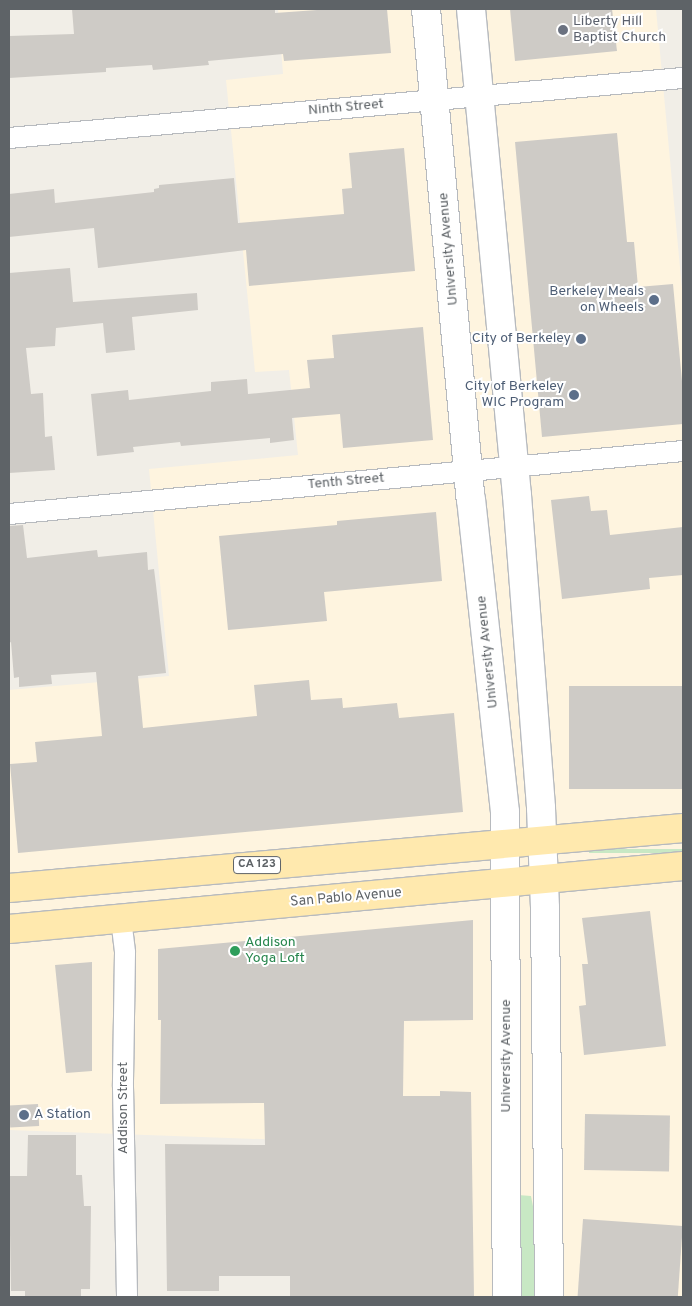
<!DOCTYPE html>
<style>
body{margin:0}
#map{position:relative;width:692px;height:1306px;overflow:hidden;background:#f1eee7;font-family:Overpass,sans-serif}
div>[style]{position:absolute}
.commercial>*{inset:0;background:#fef4df}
.green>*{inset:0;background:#c8e8c4;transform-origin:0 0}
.building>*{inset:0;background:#cecbc6;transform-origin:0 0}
.roads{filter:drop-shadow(1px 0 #b7babe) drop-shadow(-1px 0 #b7babe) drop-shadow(0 1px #b7babe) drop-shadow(0 -1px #b7babe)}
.minor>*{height:20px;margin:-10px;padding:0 10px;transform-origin:10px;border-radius:10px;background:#fff}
.secondary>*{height:28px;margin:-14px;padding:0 14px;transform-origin:14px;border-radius:14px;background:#fff}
.primary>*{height:28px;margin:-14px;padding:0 14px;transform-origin:14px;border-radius:14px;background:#ffe9ae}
.dots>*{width:14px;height:14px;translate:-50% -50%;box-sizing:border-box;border:2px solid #fff;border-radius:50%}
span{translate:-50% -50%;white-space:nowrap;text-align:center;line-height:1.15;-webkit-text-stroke:4px #fff;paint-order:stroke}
.shield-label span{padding:1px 4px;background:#fff;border:1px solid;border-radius:4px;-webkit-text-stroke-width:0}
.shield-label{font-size:12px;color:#5e6367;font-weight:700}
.worship-label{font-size:14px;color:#5b616d}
.left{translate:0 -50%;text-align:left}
.street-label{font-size:14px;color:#5e6367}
.service-label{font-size:14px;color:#4e5e75}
.right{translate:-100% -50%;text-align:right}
.leisure-label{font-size:14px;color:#27864d}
.frame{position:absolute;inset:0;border:10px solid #5e6367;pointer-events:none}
</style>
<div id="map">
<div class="commercial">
<div style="clip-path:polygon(278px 9px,656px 9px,683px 300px,683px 1297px,316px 1297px,314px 1141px,9px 1130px,9px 690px,169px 676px,149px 469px,298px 455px,289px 370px,255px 372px,226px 80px,283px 74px)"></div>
</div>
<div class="green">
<div style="left:683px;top:849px;width:4px;height:94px;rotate:90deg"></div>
<div style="clip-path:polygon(518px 1195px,531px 1196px,537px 1227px,537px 1297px,519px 1297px)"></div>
</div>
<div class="building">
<div style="clip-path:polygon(72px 9px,275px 9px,275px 13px,331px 9px,387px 9px,391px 53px,284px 61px,283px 54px,208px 61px,209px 65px,153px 70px,152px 65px,106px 68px,106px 72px,9px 78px,9px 36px,74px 34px)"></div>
<div style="clip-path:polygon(510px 9px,612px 9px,617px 51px,515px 61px)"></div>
<div style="clip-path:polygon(617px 133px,627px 242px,634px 242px,638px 287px,673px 284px,683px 392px,683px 424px,542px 437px,515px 142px)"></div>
<div style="clip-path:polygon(404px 148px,415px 271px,249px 286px,246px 250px,98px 268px,94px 228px,9px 237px,9px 194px,54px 189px,55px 203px,154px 192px,154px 189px,159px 188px,159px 185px,234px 178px,238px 223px,344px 214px,342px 189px,352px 188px,349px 153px)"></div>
<div style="clip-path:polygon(70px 268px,73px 302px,197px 293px,198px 310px,132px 317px,135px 350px,106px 353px,103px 323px,56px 328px,55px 346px,26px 348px,31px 394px,43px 393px,45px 437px,52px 436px,55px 470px,9px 473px,9px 273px)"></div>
<div style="clip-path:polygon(423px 327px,433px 440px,343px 448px,340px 414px,292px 418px,294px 440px,270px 443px,270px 438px,181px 446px,180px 442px,133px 447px,134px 452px,97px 456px,91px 394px,128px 390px,129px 400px,211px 391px,211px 382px,247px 379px,248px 394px,310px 388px,307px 360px,334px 358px,332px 335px)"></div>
<div style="clip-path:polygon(589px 496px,591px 511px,607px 510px,610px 535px,683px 527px,683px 575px,649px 578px,650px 589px,562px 599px,551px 500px)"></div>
<div style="clip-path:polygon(436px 512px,442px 581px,324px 592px,327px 621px,228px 630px,219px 536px,337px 525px,337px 521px)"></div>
<div style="clip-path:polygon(23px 525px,27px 558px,97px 550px,98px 557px,147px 552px,148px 570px,154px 569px,156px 585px,166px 673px,138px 676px,143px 728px,257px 716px,254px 685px,309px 680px,311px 700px,342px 698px,343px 708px,397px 703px,399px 718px,454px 713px,463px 812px,18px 853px,10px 764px,37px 762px,35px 742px,102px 736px,96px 672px,51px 675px,52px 684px,19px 687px,19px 677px,14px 678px,11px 642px,9px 643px,9px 526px)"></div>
<div style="left:683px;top:686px;width:103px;height:114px;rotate:90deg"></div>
<div style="clip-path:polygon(650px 911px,666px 1046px,584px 1055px,579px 1006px,586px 1005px,582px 964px,588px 964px,582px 918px)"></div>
<div style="clip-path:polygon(473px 920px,473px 1020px,404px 1021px,403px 1096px,440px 1096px,440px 1091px,471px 1092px,474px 1297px,290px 1297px,290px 1276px,219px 1276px,219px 1291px,167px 1291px,165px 1144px,265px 1145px,264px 1103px,160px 1104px,161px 1020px,158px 1020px,158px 949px)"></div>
<div style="clip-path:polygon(92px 962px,92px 1071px,66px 1073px,55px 965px)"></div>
<div style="left:38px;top:1104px;width:22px;height:29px;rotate:87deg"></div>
<div style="left:585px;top:1114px;width:85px;height:56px;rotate:1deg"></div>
<div style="clip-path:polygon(28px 1135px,76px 1135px,76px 1175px,82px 1175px,84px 1206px,91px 1206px,90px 1289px,81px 1289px,81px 1297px,25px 1297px,25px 1291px,11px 1291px,9px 1176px,27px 1176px)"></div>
<div style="left:583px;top:1219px;width:100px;height:78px;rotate:4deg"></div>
</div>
<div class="roads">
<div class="minor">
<div style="left:9px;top:138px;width:677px;rotate:-5.09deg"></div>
<div style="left:9px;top:514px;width:677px;rotate:-5.34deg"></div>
<div style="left:121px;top:919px;width:34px;rotate:83deg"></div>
<div style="left:125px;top:953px;width:134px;rotate:90.9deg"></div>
<div style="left:123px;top:1087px;width:210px;rotate:88.9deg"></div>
</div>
<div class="secondary">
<div style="left:426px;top:9px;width:492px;rotate:84.8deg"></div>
<div style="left:471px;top:499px;width:315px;rotate:83.8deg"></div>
<div style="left:505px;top:812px;width:485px;rotate:89.8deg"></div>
<div style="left:471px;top:9px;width:488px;rotate:84.6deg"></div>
<div style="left:517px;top:495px;width:314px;rotate:85.6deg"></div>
<div style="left:541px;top:808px;width:100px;rotate:87.7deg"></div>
<div style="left:545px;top:908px;width:389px;rotate:89.4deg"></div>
</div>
<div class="primary">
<div style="left:9px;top:888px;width:677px;rotate:-5.09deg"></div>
<div style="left:9px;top:929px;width:677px;rotate:-5.34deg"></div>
</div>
</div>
<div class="dots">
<div style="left:563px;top:30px;background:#6b7280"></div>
<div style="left:654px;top:300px;background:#5c6f8a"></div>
<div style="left:581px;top:339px;background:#5c6f8a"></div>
<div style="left:574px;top:395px;background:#5c6f8a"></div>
<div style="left:235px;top:951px;background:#2e9e5b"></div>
<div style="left:24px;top:1115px;background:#5c6f8a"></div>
</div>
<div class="shield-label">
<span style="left:257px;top:865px">CA 123</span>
</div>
<div class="worship-label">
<span class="left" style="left:573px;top:30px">Liberty Hill<br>Baptist Church</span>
</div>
<div class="street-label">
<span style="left:346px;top:108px;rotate:-5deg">Ninth Street</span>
<span style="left:449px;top:249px;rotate:-95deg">University Avenue</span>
<span style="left:346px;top:482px;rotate:-5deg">Tenth Street</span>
<span style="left:488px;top:652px;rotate:-96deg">University Avenue</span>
<span style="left:346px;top:898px;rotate:-5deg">San Pablo Avenue</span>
<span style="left:507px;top:1056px;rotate:-90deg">University Avenue</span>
<span style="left:124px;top:1108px;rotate:-90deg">Addison Street</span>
</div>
<div class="service-label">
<span class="right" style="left:644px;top:300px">Berkeley Meals<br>on Wheels</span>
<span class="right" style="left:571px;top:339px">City of Berkeley</span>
<span class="right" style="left:564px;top:395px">City of Berkeley<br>WIC Program</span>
<span class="left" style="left:34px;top:1115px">A Station</span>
</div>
<div class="leisure-label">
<span class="left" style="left:245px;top:951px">Addison<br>Yoga Loft</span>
</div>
<div class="frame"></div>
</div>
